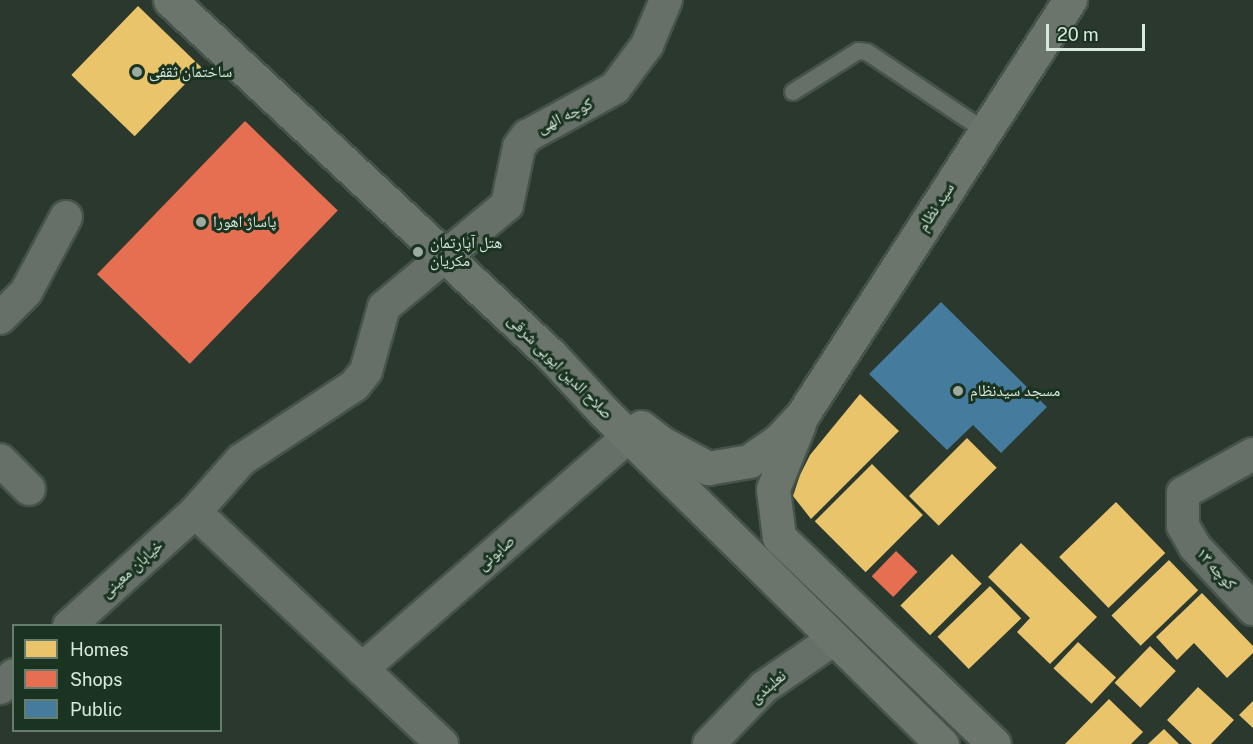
<!DOCTYPE html>
<meta charset="utf-8">
<style>
body{margin:0}
#map{position:relative;width:1253px;height:744px;overflow:hidden;background:#2a382e;font-family:"Public Sans","Noto Naskh Arabic",sans-serif}
div>[style]{position:absolute}
.homes>*{inset:0;background:#e9c46a;transform-origin:0 0}
.shops>*{inset:0;background:#e76f51;transform-origin:0 0}
.public>*{inset:0;background:#457b9d}
.roads{filter:drop-shadow(2px 0 #46534a) drop-shadow(-2px 0 #46534a) drop-shadow(0 2px #46534a) drop-shadow(0 -2px #46534a)}
.lane>*{height:16px;margin:-8px;padding:0 8px;transform-origin:8px;border-radius:8px;background:#667069}
.street>*{height:32px;margin:-16px;padding:0 16px;transform-origin:16px;border-radius:16px;background:#667069}
.secondary>*{height:33px;margin:-16.5px;padding:0 16.5px;transform-origin:16.5px;border-radius:16.5px;background:#6b756c}
.dots>*{width:16px;height:16px;translate:-50% -50%;box-sizing:border-box;border:3px solid #1a3421;border-radius:50%}
span{translate:-50% -50%;white-space:nowrap;text-align:center;line-height:1.15;-webkit-text-stroke:6px #1a3421;paint-order:stroke}
.poi-label{font-size:16px;color:#d9e8dc}
.left{translate:0 -50%;text-align:left}
.street-label{font-size:16px;color:#d9e8dc}
.legend{position:absolute;left:12px;top:624px;width:210px;height:108px;box-sizing:border-box;background:#1a3421;border:2px solid #667c6c;margin:0;padding:8px 10px;list-style:none;font-size:18px;color:#d9e8dc}
.legend li{display:flex;align-items:center;gap:12px;height:30px}
.legend b{width:30px;border:2px solid #667c6c}
.scale{position:absolute;left:1046px;top:24px;width:99px;height:27px;box-sizing:border-box;border:3px solid #d9e8dc;border-top:0;padding-left:8px;font-size:18px;line-height:21px;white-space:nowrap;color:#d9e8dc;-webkit-text-stroke:4px #1a3421;paint-order:stroke}
</style>
<div id="map">
<div class="homes">
<div style="left:138px;top:6px;width:88px;height:96px;rotate:44deg"></div>
<div style="clip-path:polygon(860px 394px,899px 431px,811px 519px,793px 496px,800px 475px,810px 455px)"></div>
<div style="left:967px;top:438px;width:42px;height:82px;rotate:45deg"></div>
<div style="left:872px;top:464px;width:72px;height:81px;rotate:45deg"></div>
<div style="left:1116px;top:502px;width:71px;height:79px;rotate:46deg"></div>
<div style="clip-path:polygon(1021px 543px,1097px 617px,1050px 664px,1017px 632px,1030px 618px,988px 577px)"></div>
<div style="left:952px;top:554px;width:42px;height:73px;rotate:45deg"></div>
<div style="left:1169px;top:560px;width:42px;height:80px;rotate:46deg"></div>
<div style="left:990px;top:586px;width:45px;height:73px;rotate:46deg"></div>
<div style="clip-path:polygon(1202px 593px,1253px 646px,1253px 653px,1227px 678px,1194px 643px,1177px 660px,1156px 637px)"></div>
<div style="left:1078px;top:642px;width:52px;height:36px;rotate:43deg"></div>
<div style="left:1150px;top:646px;width:36px;height:51px;rotate:44deg"></div>
<div style="clip-path:polygon(1198px 687px,1234px 720px,1211px 744px,1192px 744px,1167px 720px)"></div>
<div style="clip-path:polygon(1109px 699px,1143px 732px,1131px 744px,1065px 744px)"></div>
<div style="clip-path:polygon(1253px 701px,1253px 728px,1239px 715px)"></div>
<div style="clip-path:polygon(1164px 729px,1179px 744px,1148px 744px)"></div>
</div>
<div class="shops">
<div style="left:245px;top:121px;width:129px;height:213px;rotate:44deg"></div>
<div style="left:896px;top:551px;width:30px;height:35px;rotate:44deg"></div>
</div>
<div class="public">
<div style="clip-path:polygon(941px 302px,1047px 407px,1001px 453px,973px 425px,947px 450px,869px 374px)"></div>
</div>
<div class="roads">
<div class="lane">
<div style="left:793px;top:92px;width:77px;rotate:-32.2deg"></div>
<div style="left:858px;top:51px;width:9px;rotate:6deg"></div>
<div style="left:867px;top:52px;width:142px;rotate:33.8deg"></div>
</div>
<div class="street">
<div style="left:0;top:318px;width:37px;rotate:-45deg"></div>
<div style="left:26px;top:292px;width:85px;rotate:-61.9deg"></div>
<div style="left:1253px;top:454px;width:80px;rotate:150.9deg"></div>
<div style="left:1183px;top:493px;width:33px;rotate:90deg"></div>
<div style="left:1183px;top:526px;width:24px;rotate:60deg"></div>
<div style="left:1195px;top:547px;width:85px;rotate:46.9deg"></div>
<div style="left:0;top:460px;width:41px;rotate:45deg"></div>
<div style="left:195px;top:512px;width:339px;rotate:43.2deg"></div>
<div style="left:69px;top:626px;width:170px;rotate:-42.1deg"></div>
<div style="left:195px;top:512px;width:69px;rotate:-48.5deg"></div>
<div style="left:241px;top:460px;width:136px;rotate:-33.3deg"></div>
<div style="left:355px;top:385px;width:18px;rotate:-52deg"></div>
<div style="left:366px;top:371px;width:66px;rotate:-74.3deg"></div>
<div style="left:384px;top:307px;width:160px;rotate:-39.7deg"></div>
<div style="left:507px;top:205px;width:59px;rotate:-78.3deg"></div>
<div style="left:519px;top:147px;width:14px;rotate:-54deg"></div>
<div style="left:527px;top:136px;width:100px;rotate:-28.6deg"></div>
<div style="left:615px;top:88px;width:54px;rotate:-53.3deg"></div>
<div style="left:647px;top:45px;width:49px;rotate:-67.1deg"></div>
<div style="left:362px;top:669px;width:354px;rotate:-41.1deg"></div>
<div style="left:0;top:688px;width:19px;rotate:-43deg"></div>
<div style="left:709px;top:744px;width:79px;rotate:-46deg"></div>
<div style="left:764px;top:687px;width:85px;rotate:-34.4deg"></div>
</div>
<div class="secondary">
<div style="left:170px;top:0;width:522px;rotate:42.98deg"></div>
<div style="left:552px;top:356px;width:76px;rotate:47.1deg"></div>
<div style="left:604px;top:412px;width:474px;rotate:44.5deg"></div>
<div style="left:799px;top:424px;width:70px;rotate:111.8deg"></div>
<div style="left:773px;top:489px;width:48px;rotate:82.9deg"></div>
<div style="left:779px;top:537px;width:298px;rotate:43.9deg"></div>
<div style="left:641px;top:427px;width:24px;rotate:38deg"></div>
<div style="left:660px;top:442px;width:55px;rotate:28.4deg"></div>
<div style="left:708px;top:468px;width:42px;rotate:-9.7deg"></div>
<div style="left:749px;top:461px;width:37px;rotate:-35deg"></div>
<div style="left:779px;top:440px;width:35px;rotate:-47deg"></div>
<div style="left:803px;top:414px;width:493px;rotate:-57.2deg"></div>
</div>
</div>
<div class="dots">
<div style="left:137px;top:72px;background:#9caa9f"></div>
<div style="left:201px;top:222px;background:#9caa9f"></div>
<div style="left:418px;top:252px;background:#9caa9f"></div>
<div style="left:958px;top:391px;background:#9caa9f"></div>
</div>
<div class="poi-label">
<span class="left" style="left:149px;top:72px">ساختمان ثقفی</span>
<span class="left" style="left:213px;top:222px">پاساژ اهورا</span>
<span class="left" style="left:430px;top:252px">هتل آپارتمان<br>مکریان</span>
<span class="left" style="left:970px;top:391px">مسجد سیدنظام</span>
</div>
<div class="street-label">
<span style="left:565px;top:116px;rotate:-26deg">کوچه الهی</span>
<span style="left:936px;top:207px;rotate:-57deg">سید نظام</span>
<span style="left:560px;top:367px;rotate:45deg">صلاح الدین ایوبی شرقی</span>
<span style="left:496px;top:553px;rotate:-41deg">صابونی</span>
<span style="left:132px;top:569px;rotate:-42deg">خیابان معینی</span>
<span style="left:1216px;top:569px;rotate:48deg">کوچه ۱۳</span>
<span style="left:768px;top:687px;rotate:-40deg">نعلبندی</span>
</div>
<ul class="legend">
<li><b style="height:16px;background:#e9c46a"></b>Homes</li>
<li><b style="height:16px;background:#e76f51"></b>Shops</li>
<li><b style="height:16px;background:#457b9d"></b>Public</li>
</ul>
<div class="scale">20 m</div>
</div>
